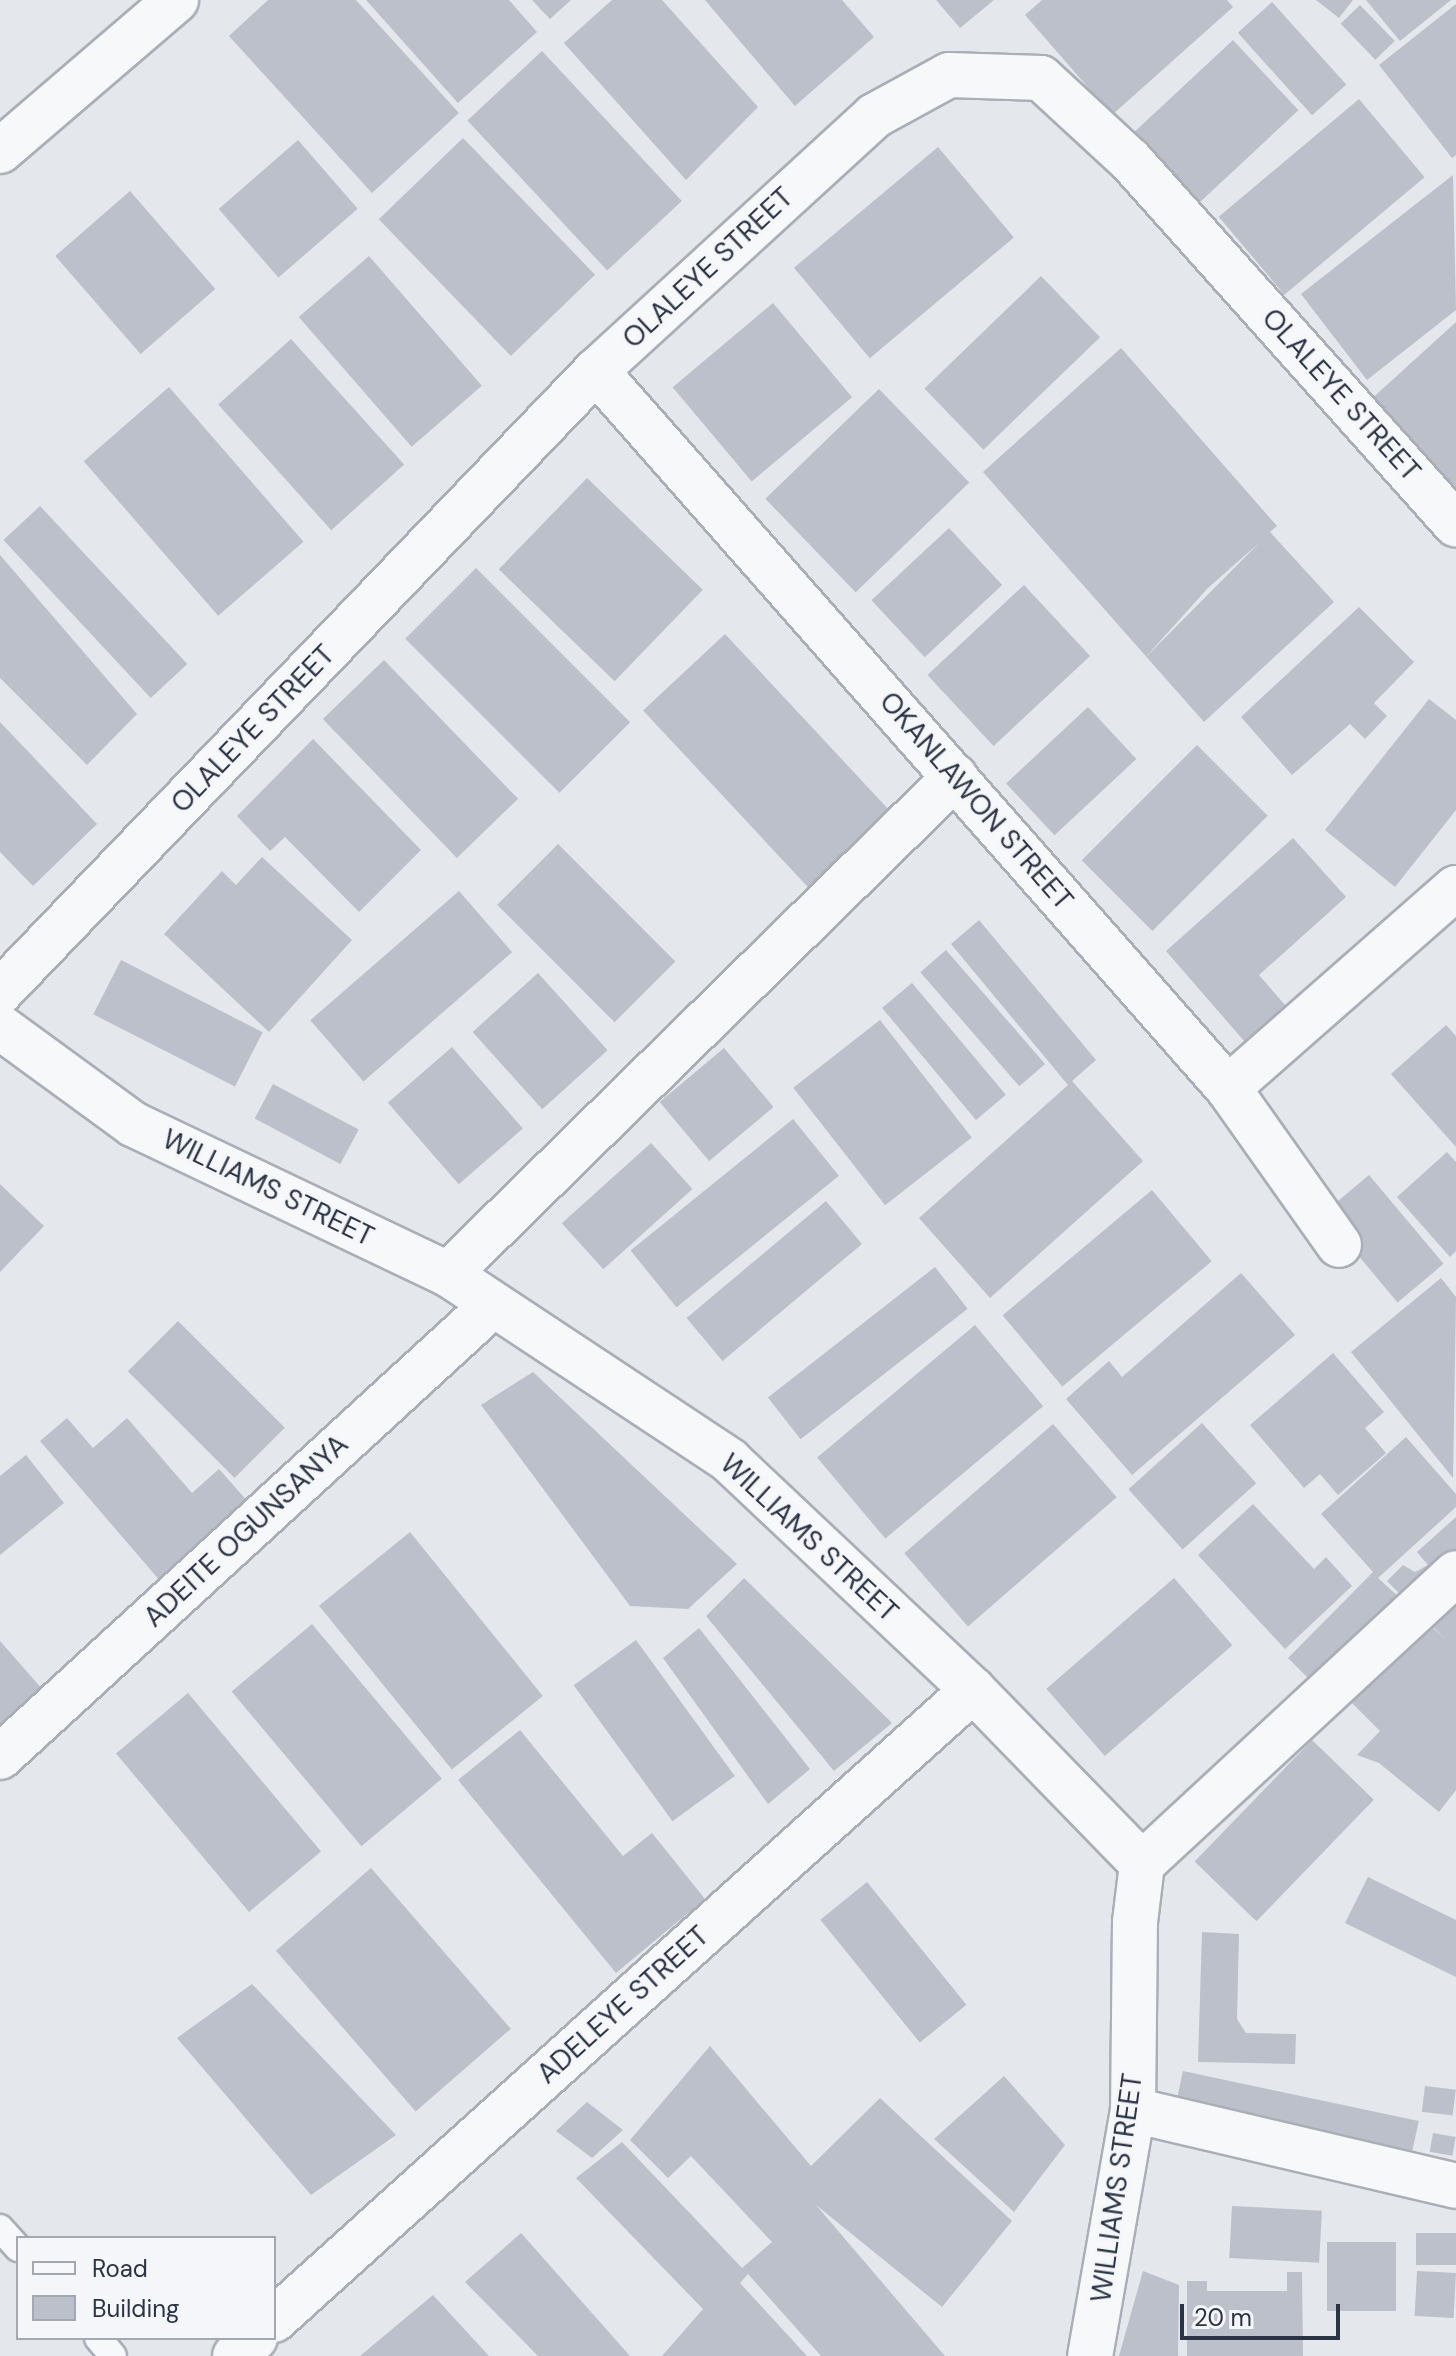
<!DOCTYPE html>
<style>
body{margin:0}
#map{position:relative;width:1456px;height:2356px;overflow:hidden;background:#e4e7ec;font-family:"DM Sans",sans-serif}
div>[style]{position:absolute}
.building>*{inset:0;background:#bbc0ca;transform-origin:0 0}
.roads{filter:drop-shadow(2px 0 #a9aeb7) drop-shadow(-2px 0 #a9aeb7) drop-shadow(0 2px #a9aeb7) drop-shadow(0 -2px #a9aeb7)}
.lane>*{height:26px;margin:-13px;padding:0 13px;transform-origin:13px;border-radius:13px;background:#f7f8fa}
.street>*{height:44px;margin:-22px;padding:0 22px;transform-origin:22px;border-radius:22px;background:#f7f8fa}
span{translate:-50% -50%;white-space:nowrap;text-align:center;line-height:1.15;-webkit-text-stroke:6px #f4f6f9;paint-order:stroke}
.street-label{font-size:28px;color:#2b3445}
.legend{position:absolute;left:16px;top:2236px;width:260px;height:104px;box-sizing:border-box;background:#f4f6f9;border:2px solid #a4a8b1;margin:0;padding:10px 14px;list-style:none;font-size:24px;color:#2b3445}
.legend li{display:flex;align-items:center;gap:16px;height:40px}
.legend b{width:40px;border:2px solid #a4a8b1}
.scale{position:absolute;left:1180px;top:2304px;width:160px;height:36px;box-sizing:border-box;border:4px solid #2b3445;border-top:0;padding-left:10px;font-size:24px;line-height:28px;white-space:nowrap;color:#2b3445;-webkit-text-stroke:6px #f4f6f9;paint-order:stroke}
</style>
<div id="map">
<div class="building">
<div style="clip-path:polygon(268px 0,356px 0,459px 113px,372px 193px,229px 36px)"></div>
<div style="clip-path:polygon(366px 0,509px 0,537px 32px,458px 103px)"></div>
<div style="clip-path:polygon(532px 0,571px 0,550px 19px)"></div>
<div style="clip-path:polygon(612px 0,662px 0,758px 107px,686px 180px,564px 43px)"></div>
<div style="clip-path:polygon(705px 0,842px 0,874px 37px,795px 106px)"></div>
<div style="clip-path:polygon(936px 0,994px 0,960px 28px)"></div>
<div style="clip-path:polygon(1042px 0,1227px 0,1233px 7px,1112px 115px,1025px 15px)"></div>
<div style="clip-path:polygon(1316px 0,1353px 0,1339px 18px)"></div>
<div style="clip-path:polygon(1366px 0,1451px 0,1400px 41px)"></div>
<div style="left:1272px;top:2px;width:111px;height:46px;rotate:48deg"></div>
<div style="clip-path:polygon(1456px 4px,1456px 155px,1452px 158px,1379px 65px)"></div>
<div style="left:1360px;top:5px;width:50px;height:27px;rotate:46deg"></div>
<div style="left:1233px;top:40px;width:96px;height:136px;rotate:47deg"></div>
<div style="left:542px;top:51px;width:205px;height:102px;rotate:47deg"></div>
<div style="left:1359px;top:99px;width:102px;height:183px;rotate:50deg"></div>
<div style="left:463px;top:138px;width:190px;height:117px;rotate:46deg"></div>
<div style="left:298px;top:140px;width:91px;height:105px;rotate:49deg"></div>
<div style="left:938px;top:147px;width:118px;height:188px;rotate:50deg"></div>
<div style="clip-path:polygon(1453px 175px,1456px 310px,1367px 380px,1301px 294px)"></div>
<div style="left:130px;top:191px;width:130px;height:99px;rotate:49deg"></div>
<div style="left:369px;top:256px;width:172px;height:93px;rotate:49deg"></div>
<div style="left:1041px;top:276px;width:85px;height:162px;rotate:46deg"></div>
<div style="left:773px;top:303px;width:123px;height:131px;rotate:50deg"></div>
<div style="clip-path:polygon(1456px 322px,1456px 506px,1367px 403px)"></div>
<div style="left:291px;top:339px;width:169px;height:98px;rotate:48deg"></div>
<div style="clip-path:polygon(evenodd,1121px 348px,1277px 526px,1270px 532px,1334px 602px,1204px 722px,983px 472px,1121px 348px,1259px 543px,1143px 660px,1208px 588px,1259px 543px)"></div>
<div style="left:169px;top:387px;width:205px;height:113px;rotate:49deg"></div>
<div style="left:879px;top:389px;width:130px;height:158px;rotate:46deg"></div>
<div style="left:587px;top:478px;width:161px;height:127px;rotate:44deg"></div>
<div style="left:40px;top:506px;width:216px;height:50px;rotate:47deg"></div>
<div style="left:949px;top:528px;width:78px;height:106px;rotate:47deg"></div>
<div style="clip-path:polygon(0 555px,137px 714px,87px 765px,0 678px)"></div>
<div style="left:476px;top:568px;width:218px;height:100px;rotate:45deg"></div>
<div style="left:1024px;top:585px;width:97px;height:132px;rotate:47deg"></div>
<div style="clip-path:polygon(1359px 607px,1414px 662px,1374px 703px,1387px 716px,1365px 739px,1350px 724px,1292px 775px,1241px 717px)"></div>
<div style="left:725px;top:634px;width:246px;height:112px;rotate:47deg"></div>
<div style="left:384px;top:660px;width:193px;height:85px;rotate:46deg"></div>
<div style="clip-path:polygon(1429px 699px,1456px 720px,1456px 810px,1395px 887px,1325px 830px)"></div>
<div style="left:1088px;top:707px;width:71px;height:112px;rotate:47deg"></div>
<div style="clip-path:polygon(0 722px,97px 824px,33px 886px,0 852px)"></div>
<div style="clip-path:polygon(313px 739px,421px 850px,359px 912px,285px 837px,270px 851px,237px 816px)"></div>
<div style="left:1197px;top:745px;width:100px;height:163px;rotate:45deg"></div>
<div style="clip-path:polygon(1293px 838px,1346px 897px,1259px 975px,1292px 1013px,1251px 1049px,1166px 951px)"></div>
<div style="left:558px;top:844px;width:166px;height:86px;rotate:45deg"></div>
<div style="clip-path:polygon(262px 857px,352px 940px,269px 1032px,164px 934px,222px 871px,236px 885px)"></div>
<div style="left:459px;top:891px;width:81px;height:197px;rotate:49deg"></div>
<div style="clip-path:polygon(979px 920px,1096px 1060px,1072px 1081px,1143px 1161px,990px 1298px,919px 1218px,1068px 1085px,951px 944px)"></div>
<div style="left:946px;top:950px;width:151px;height:34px;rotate:49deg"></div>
<div style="left:121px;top:960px;width:159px;height:61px;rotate:27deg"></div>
<div style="left:538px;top:973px;width:104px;height:88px;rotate:48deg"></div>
<div style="left:912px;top:983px;width:146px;height:39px;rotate:50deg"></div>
<div style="left:880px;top:1020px;width:149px;height:110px;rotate:52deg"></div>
<div style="clip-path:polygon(1446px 1025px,1456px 1036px,1456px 1147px,1391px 1074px)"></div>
<div style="left:452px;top:1047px;width:108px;height:85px;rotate:49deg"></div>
<div style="left:724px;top:1048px;width:77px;height:84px;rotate:50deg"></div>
<div style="left:273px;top:1084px;width:97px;height:39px;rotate:28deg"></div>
<div style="left:793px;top:1119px;width:73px;height:209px;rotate:51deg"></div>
<div style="left:651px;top:1143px;width:62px;height:120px;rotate:48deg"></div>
<div style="clip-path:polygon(1447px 1152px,1456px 1162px,1456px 1251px,1450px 1257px,1397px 1197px)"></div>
<div style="left:1369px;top:1175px;width:116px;height:60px;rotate:50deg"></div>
<div style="clip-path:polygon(0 1184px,44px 1226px,0 1272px)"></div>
<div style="left:1152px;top:1190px;width:93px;height:195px;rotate:50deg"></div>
<div style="left:826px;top:1201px;width:56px;height:182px;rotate:50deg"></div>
<div style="left:935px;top:1267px;width:53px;height:212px;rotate:52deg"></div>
<div style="clip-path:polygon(1241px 1273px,1295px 1335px,1132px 1475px,1066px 1399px,1109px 1361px,1122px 1377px)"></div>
<div style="clip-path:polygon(1441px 1278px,1456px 1297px,1453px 1478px,1351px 1352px)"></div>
<div style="left:178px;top:1321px;width:151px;height:71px;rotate:45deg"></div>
<div style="left:975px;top:1325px;width:106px;height:206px;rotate:50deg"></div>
<div style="clip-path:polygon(1333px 1353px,1384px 1412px,1365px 1428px,1386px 1453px,1338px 1495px,1320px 1474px,1304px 1488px,1250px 1425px)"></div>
<div style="clip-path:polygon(533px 1372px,737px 1564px,688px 1609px,630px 1606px,481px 1405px)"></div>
<div style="clip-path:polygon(67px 1418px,93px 1448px,127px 1418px,192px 1493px,219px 1469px,249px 1503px,161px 1582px,40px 1441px)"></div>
<div style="left:1202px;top:1423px;width:81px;height:99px;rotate:48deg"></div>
<div style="left:1053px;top:1424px;width:97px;height:197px;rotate:49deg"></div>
<div style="clip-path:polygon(1406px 1437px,1456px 1494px,1456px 1507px,1378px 1578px,1445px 1639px,1387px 1581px,1403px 1565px,1415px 1572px,1428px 1565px,1417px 1552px,1456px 1517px,1456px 1790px,1439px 1812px,1379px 1763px,1357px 1755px,1380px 1731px,1349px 1700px,1340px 1710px,1288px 1658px,1373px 1572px,1321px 1514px)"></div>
<div style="clip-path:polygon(26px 1455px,64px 1503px,0 1555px,0 1476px)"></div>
<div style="clip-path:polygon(1253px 1504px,1314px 1569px,1326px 1557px,1352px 1586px,1285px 1649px,1198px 1555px)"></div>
<div style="left:410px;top:1532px;width:211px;height:117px;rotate:51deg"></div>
<div style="clip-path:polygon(744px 1578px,892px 1723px,834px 1771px,706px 1616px)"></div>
<div style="left:1174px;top:1578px;width:89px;height:169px;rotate:49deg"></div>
<div style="left:312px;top:1624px;width:202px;height:105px;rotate:50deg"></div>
<div style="clip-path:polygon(699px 1628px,810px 1769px,768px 1804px,663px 1658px)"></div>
<div style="left:636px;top:1640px;width:168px;height:77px;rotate:54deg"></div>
<div style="clip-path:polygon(0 1641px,50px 1698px,0 1744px)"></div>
<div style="left:188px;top:1693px;width:207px;height:94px;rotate:50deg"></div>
<div style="clip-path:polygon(520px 1730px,623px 1856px,652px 1833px,705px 1899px,616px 1973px,458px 1780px)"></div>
<div style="left:1312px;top:1740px;width:86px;height:169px;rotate:44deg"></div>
<div style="left:371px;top:1868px;width:213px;height:126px;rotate:49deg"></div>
<div style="clip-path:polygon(1368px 1877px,1456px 1920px,1456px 1977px,1345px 1923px)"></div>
<div style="left:867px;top:1882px;width:158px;height:60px;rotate:51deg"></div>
<div style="clip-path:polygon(1202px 1932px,1239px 1934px,1237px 2019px,1246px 2033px,1296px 2034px,1295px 2064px,1198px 2062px)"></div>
<div style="clip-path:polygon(252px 1984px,396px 2135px,311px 2195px,177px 2038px)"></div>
<div style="clip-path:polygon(710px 2046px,811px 2166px,880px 2098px,1012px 2221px,942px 2307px,816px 2205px,945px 2356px,821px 2356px,748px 2274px,740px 2283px,807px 2356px,662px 2356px,703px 2309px,576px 2178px,622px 2142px,742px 2268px,772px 2242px,691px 2156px,668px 2178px,630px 2140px)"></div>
<div style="left:1183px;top:2071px;width:241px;height:34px;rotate:12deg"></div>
<div style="clip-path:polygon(1004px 2076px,1065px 2145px,1014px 2212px,934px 2139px)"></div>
<div style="left:1425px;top:2086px;width:31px;height:26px;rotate:7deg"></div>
<div style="clip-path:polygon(587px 2102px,623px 2130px,592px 2158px,556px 2131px)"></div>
<div style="left:1433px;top:2133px;width:23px;height:19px;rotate:10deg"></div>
<div style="left:1232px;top:2206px;width:90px;height:52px;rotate:3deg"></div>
<div style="clip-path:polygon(521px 2233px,630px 2356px,538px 2356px,465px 2282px)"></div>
<div style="left:1456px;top:2233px;width:32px;height:40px;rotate:90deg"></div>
<div style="left:1327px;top:2242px;width:69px;height:69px"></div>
<div style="clip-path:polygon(1143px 2271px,1179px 2285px,1178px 2356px,1119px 2356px)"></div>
<div style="left:1417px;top:2271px;width:39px;height:45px;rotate:3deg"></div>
<div style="clip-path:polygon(1287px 2272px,1302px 2272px,1303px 2356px,1187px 2356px,1187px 2281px,1207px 2281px,1207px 2291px,1287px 2291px)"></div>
<div style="clip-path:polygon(433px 2295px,489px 2356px,360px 2356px)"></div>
</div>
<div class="roads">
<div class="lane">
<div style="left:0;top:2228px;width:27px;rotate:48deg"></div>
<div style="left:98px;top:2338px;width:23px;rotate:50deg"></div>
</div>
<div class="street">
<div style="left:0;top:151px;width:232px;rotate:-40.6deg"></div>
<div style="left:596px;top:371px;width:956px;rotate:48.61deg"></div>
<div style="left:1228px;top:1088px;width:192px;rotate:54.7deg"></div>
<div style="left:0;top:992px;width:861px;rotate:-46.18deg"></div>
<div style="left:596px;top:371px;width:377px;rotate:-42.5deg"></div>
<div style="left:874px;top:116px;width:85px;rotate:-28.7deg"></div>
<div style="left:949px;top:75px;width:92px;rotate:1.9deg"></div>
<div style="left:1041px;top:78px;width:121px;rotate:42.7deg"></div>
<div style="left:1130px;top:160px;width:489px;rotate:48.2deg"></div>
<div style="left:0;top:1027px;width:165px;rotate:36.1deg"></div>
<div style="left:133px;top:1124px;width:349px;rotate:25.5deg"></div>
<div style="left:448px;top:1274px;width:338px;rotate:33.5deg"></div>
<div style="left:730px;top:1461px;width:334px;rotate:43.3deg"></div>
<div style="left:973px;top:1690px;width:243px;rotate:45.8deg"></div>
<div style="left:1142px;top:1864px;width:58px;rotate:96.9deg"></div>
<div style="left:1135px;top:1922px;width:188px;rotate:90.6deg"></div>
<div style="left:1133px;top:2110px;width:250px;rotate:99.9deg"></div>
<div style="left:1228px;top:1088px;width:303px;rotate:-41.3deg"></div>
<div style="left:448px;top:1274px;width:710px;rotate:-44.43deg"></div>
<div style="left:0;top:1757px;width:669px;rotate:-42.52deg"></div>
<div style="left:1142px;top:1864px;width:428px;rotate:-42.8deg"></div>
<div style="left:1133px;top:2110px;width:332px;rotate:13.2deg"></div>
<div style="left:274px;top:2320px;width:941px;rotate:-42.03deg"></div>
<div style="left:235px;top:2356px;width:27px;rotate:-42deg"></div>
</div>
</div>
<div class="street-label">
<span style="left:708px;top:268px;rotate:-43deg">OLALEYE STREET</span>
<span style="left:1341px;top:395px;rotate:48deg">OLALEYE STREET</span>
<span style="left:253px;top:729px;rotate:-46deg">OLALEYE STREET</span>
<span style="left:976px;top:801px;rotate:49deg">OKANLAWON STREET</span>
<span style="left:268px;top:1188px;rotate:26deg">WILLIAMS STREET</span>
<span style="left:246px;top:1531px;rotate:-43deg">ADEITE OGUNSANYA</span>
<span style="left:809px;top:1538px;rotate:43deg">WILLIAMS STREET</span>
<span style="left:623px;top:2005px;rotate:-42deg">ADELEYE STREET</span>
<span style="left:1117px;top:2188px;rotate:-82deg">WILLIAMS STREET</span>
</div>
<ul class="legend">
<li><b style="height:10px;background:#f7f8fa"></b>Road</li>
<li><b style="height:22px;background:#bbc0ca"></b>Building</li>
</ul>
<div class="scale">20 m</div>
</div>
